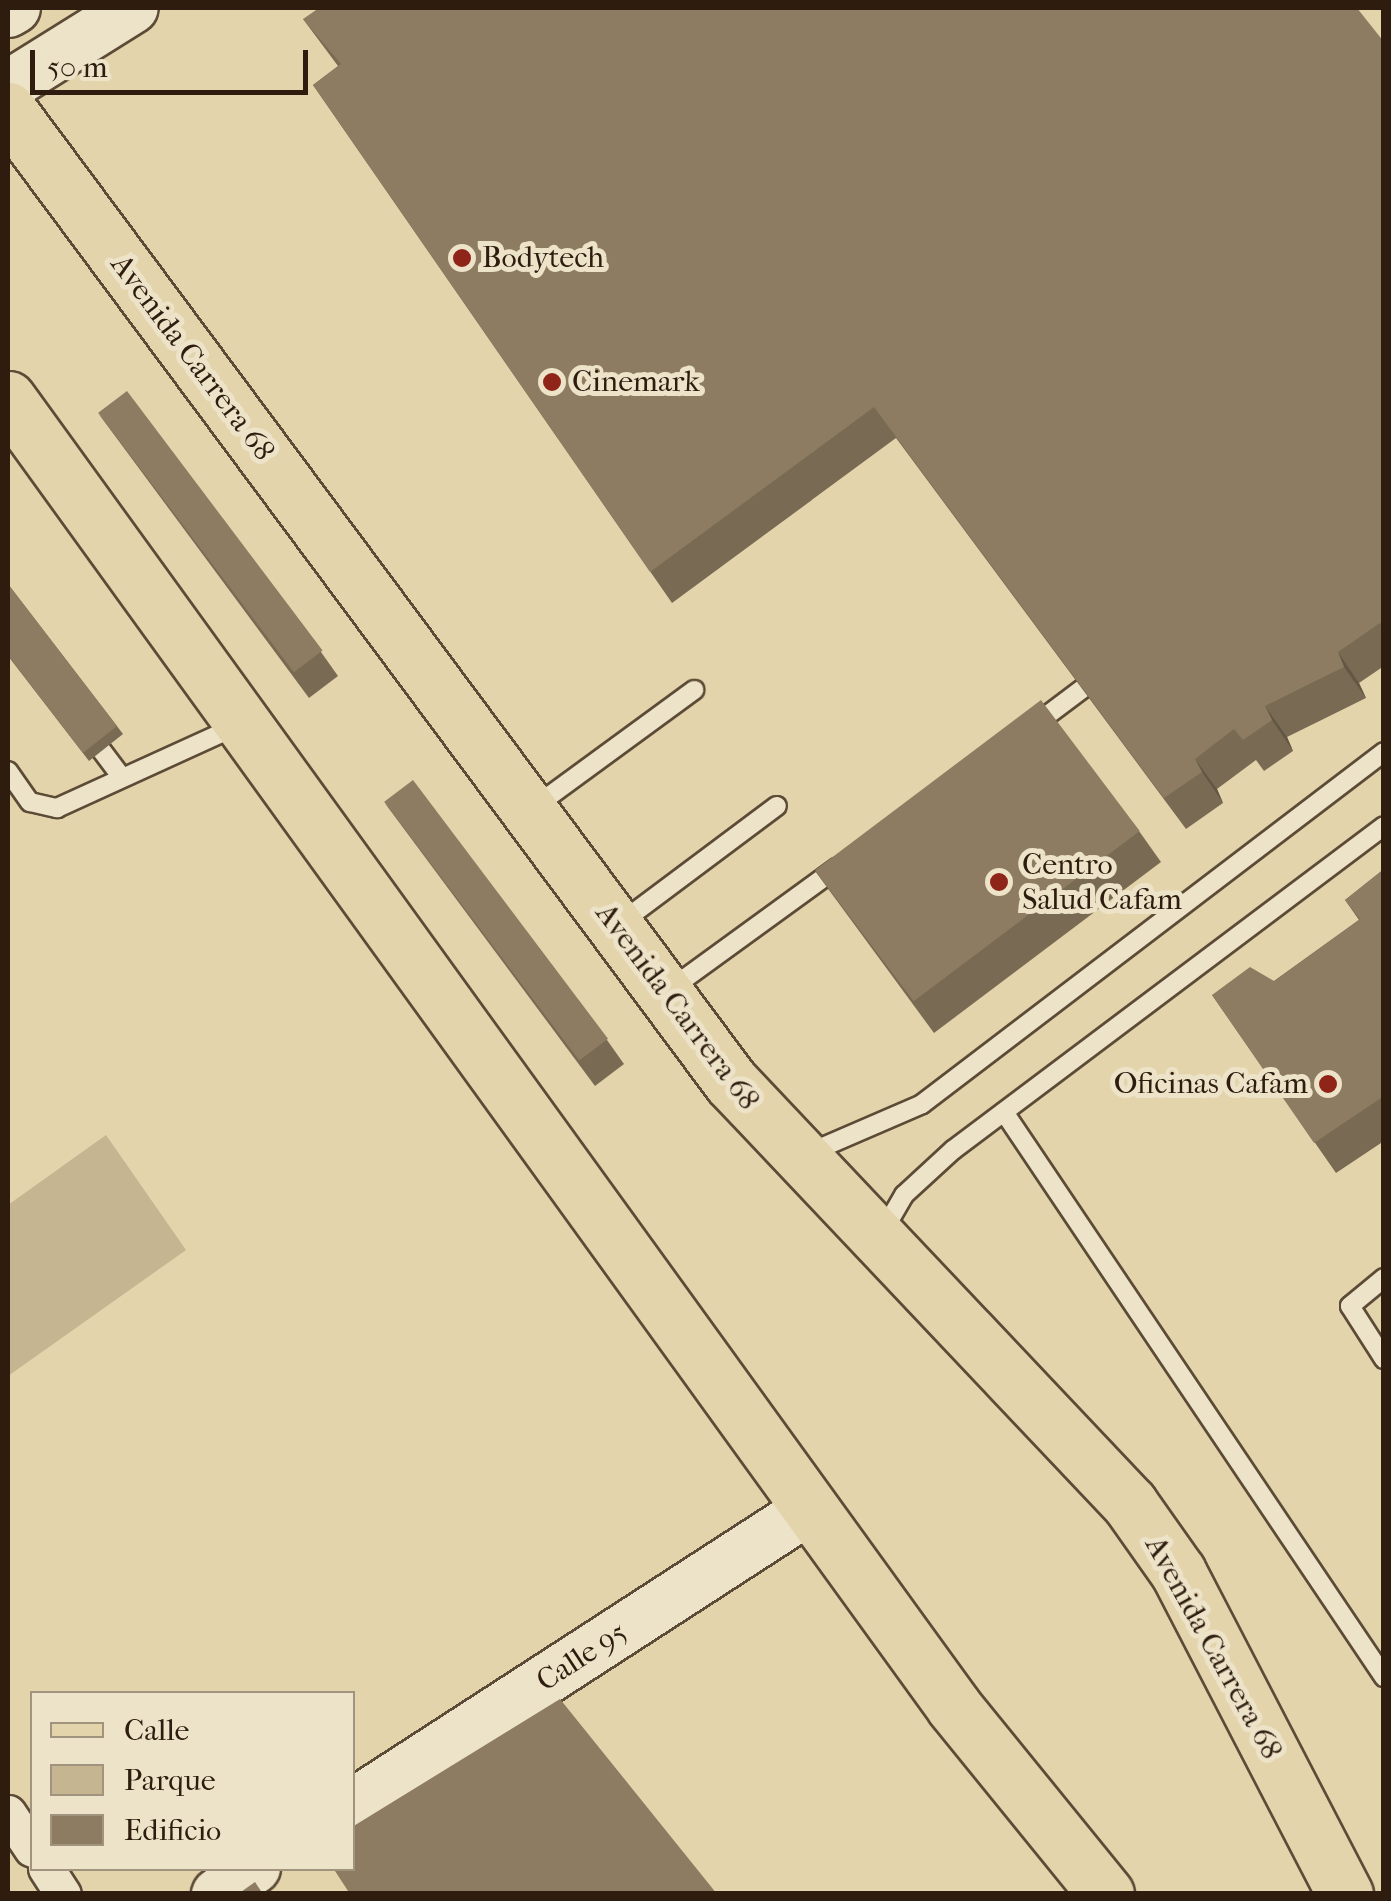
<!DOCTYPE html>
<style>
body{margin:0}
#map{position:relative;width:1391px;height:1901px;overflow:hidden;background:#e4d4ac;font-family:"IM FELL French Canon",serif}
div>[style]{position:absolute}
.green>*{inset:0;background:#c5b591}
.roads{filter:drop-shadow(2px 0 #5c4b36) drop-shadow(-2px 0 #5c4b36) drop-shadow(0 2px #5c4b36) drop-shadow(0 -2px #5c4b36)}
.lane>*{height:18px;margin:-9px;padding:0 9px;transform-origin:9px;border-radius:9px;background:#ede3c9}
.street>*{height:35px;margin:-17.5px;padding:0 17.5px;transform-origin:17.5px;border-radius:17.5px;background:#ede3c9}
.secondary>*{height:50px;margin:-25px;padding:0 25px;transform-origin:25px;border-radius:25px;background:#ede3c9}
.primary>*{height:55px;margin:-27.5px;padding:0 27.5px;transform-origin:27.5px;border-radius:27.5px;background:#e4d4ac}
.wall>*{inset:0;background:#796b53}
.shaded-wall>*{inset:0;background:#635744}
.building>*{inset:0;background:#8d7c61;transform-origin:0 0}
.dots>*{width:28px;height:28px;translate:-50% -50%;box-sizing:border-box;border:5px solid #ede3c9;border-radius:50%}
span{translate:-50% -50%;white-space:nowrap;text-align:center;line-height:1.15;-webkit-text-stroke:10px #ede3c9;paint-order:stroke}
.poi-label{font-size:30px;color:#2e1d0f}
.left{translate:0 -50%;text-align:left}
.right{translate:-100% -50%;text-align:right}
.street-label{font-size:30px;color:#2e1d0f}
.frame{position:absolute;inset:0;border:10px solid #2e1d0f;pointer-events:none}
.legend{position:absolute;left:30px;top:1691px;width:325px;height:180px;box-sizing:border-box;background:#ede3c9;border:2px solid #a1947f;margin:0;padding:12px 18px;list-style:none;font-size:30px;color:#2e1d0f}
.legend li{display:flex;align-items:center;gap:20px;height:50px}
.legend b{width:50px;border:2px solid #a1947f}
.scale{position:absolute;left:30px;top:50px;width:278px;height:45px;box-sizing:border-box;border:5px solid #2e1d0f;border-top:0;padding-left:12px;font-size:30px;line-height:35px;white-space:nowrap;color:#2e1d0f;-webkit-text-stroke:8px #ede3c9;paint-order:stroke}
</style>
<div id="map">
<div class="green">
<div style="clip-path:polygon(106px 1135px,186px 1250px,8px 1376px,8px 1205px)"></div>
</div>
<div class="roads">
<div class="lane">
<div style="left:1033px;top:726px;width:75px;rotate:-36.9deg"></div>
<div style="left:102px;top:751px;width:30px;rotate:53deg"></div>
<div style="left:8px;top:771px;width:38px;rotate:55deg"></div>
<div style="left:30px;top:802px;width:28px;rotate:13deg"></div>
<div style="left:57px;top:808px;width:198px;rotate:-24.5deg"></div>
<div style="left:533px;top:808px;width:200px;rotate:-36.2deg"></div>
<div style="left:619px;top:924px;width:197px;rotate:-36.8deg"></div>
<div style="left:669px;top:990px;width:209px;rotate:-36deg"></div>
<div style="left:1004px;top:1112px;width:681px;rotate:56.08deg"></div>
<div style="left:809px;top:1153px;width:123px;rotate:-23.4deg"></div>
<div style="left:922px;top:1104px;width:581px;rotate:-37.3deg"></div>
<div style="left:882px;top:1233px;width:44px;rotate:-59.9deg"></div>
<div style="left:904px;top:1195px;width:67px;rotate:-42.6deg"></div>
<div style="left:953px;top:1150px;width:539px;rotate:-36.93deg"></div>
<div style="left:1384px;top:1278px;width:44px;rotate:140.5deg"></div>
<div style="left:1350px;top:1306px;width:63px;rotate:57.3deg"></div>
</div>
<div class="street">
<div style="left:8px;top:1813px;width:43px;rotate:56.3deg"></div>
<div style="left:46px;top:1868px;width:31px;rotate:57deg"></div>
</div>
<div class="secondary">
<div style="left:8px;top:12px;width:8px;rotate:-30deg"></div>
<div style="left:8px;top:86px;width:147px;rotate:-32deg"></div>
<div style="left:352px;top:1805px;width:547px;rotate:-32.91deg"></div>
<div style="left:217px;top:1894px;width:46px;rotate:-34.4deg"></div>
</div>
<div class="primary">
<div style="left:8px;top:110px;width:1211px;rotate:53.36deg"></div>
<div style="left:731px;top:1082px;width:581px;rotate:46.6deg"></div>
<div style="left:1130px;top:1504px;width:83px;rotate:54.8deg"></div>
<div style="left:1178px;top:1572px;width:363px;rotate:62.6deg"></div>
<div style="left:8px;top:399px;width:1614px;rotate:54.12deg"></div>
<div style="left:954px;top:1707px;width:241px;rotate:50.9deg"></div>
</div>
</div>
<div class="wall">
<div style="clip-path:polygon(303px 19px,1384px 42px,1384px 666px,1359px 683px,1366px 698px,1287px 737px,1293px 751px,1264px 771px,1256px 760px,1217px 789px,1223px 803px,1186px 829px,896px 438px,672px 603px,313px 85px,338px 66px)"></div>
<div style="clip-path:polygon(98px 413px,321px 652px,338px 676px,309px 698px)"></div>
<div style="clip-path:polygon(8px 584px,123px 734px,89px 761px,8px 656px)"></div>
<div style="clip-path:polygon(384px 802px,607px 1040px,624px 1064px,595px 1086px)"></div>
<div style="clip-path:polygon(1139px 831px,1161px 862px,934px 1033px,815px 871px)"></div>
<div style="clip-path:polygon(1384px 869px,1384px 1141px,1336px 1173px,1212px 995px,1274px 981px,1359px 920px,1345px 900px)"></div>
</div>
<div class="shaded-wall">
<div style="clip-path:polygon(1338px 652px,1359px 683px,1366px 698px,1344px 667px)"></div>
<div style="clip-path:polygon(1265px 706px,1287px 737px,1293px 751px,1272px 720px)"></div>
<div style="clip-path:polygon(1195px 759px,1217px 789px,1223px 803px,1202px 772px)"></div>
</div>
<div class="building">
<div style="clip-path:polygon(319px 8px,1357px 8px,1384px 42px,1384px 629px,1380px 623px,1338px 652px,1344px 667px,1265px 706px,1272px 720px,1243px 740px,1234px 729px,1195px 759px,1202px 772px,1164px 798px,874px 407px,650px 572px,313px 85px,341px 64px,303px 19px)"></div>
<div style="left:127px;top:391px;width:325px;height:36px;rotate:53deg"></div>
<div style="clip-path:polygon(8px 584px,117px 726px,83px 753px,8px 655px)"></div>
<div style="left:1041px;top:700px;width:164px;height:283px;rotate:53deg"></div>
<div style="left:413px;top:780px;width:324px;height:36px;rotate:53deg"></div>
<div style="clip-path:polygon(1384px 869px,1384px 1096px,1314px 1143px,1212px 995px,1250px 967px,1274px 981px,1360px 919px,1345px 900px)"></div>
<div style="clip-path:polygon(560px 1699px,717px 1894px,350px 1894px,333px 1868px,352px 1868px,352px 1827px)"></div>
<div style="clip-path:polygon(255px 1882px,263px 1894px,238px 1894px)"></div>
</div>
<div class="dots">
<div style="left:462px;top:258px;background:#8f2418"></div>
<div style="left:552px;top:382px;background:#8f2418"></div>
<div style="left:999px;top:882px;background:#8f2418"></div>
<div style="left:1328px;top:1084px;background:#8f2418"></div>
</div>
<div class="poi-label">
<span class="left" style="left:482px;top:258px">Bodytech</span>
<span class="left" style="left:572px;top:382px">Cinemark</span>
<span class="left" style="left:1022px;top:882px">Centro<br>Salud Cafam</span>
<span class="right" style="left:1308px;top:1084px">Oficinas Cafam</span>
</div>
<div class="street-label">
<span style="left:192px;top:358px;rotate:53deg">Avenida Carrera 68</span>
<span style="left:677px;top:1007px;rotate:53deg">Avenida Carrera 68</span>
<span style="left:1213px;top:1648px;rotate:61deg">Avenida Carrera 68</span>
<span style="left:582px;top:1657px;rotate:-33deg">Calle 95</span>
</div>
<div class="frame"></div>
<ul class="legend">
<li><b style="height:12px;background:#e4d4ac"></b>Calle</li>
<li><b style="height:28px;background:#c5b591"></b>Parque</li>
<li><b style="height:28px;background:#8d7c61"></b>Edificio</li>
</ul>
<div class="scale">50 m</div>
</div>
